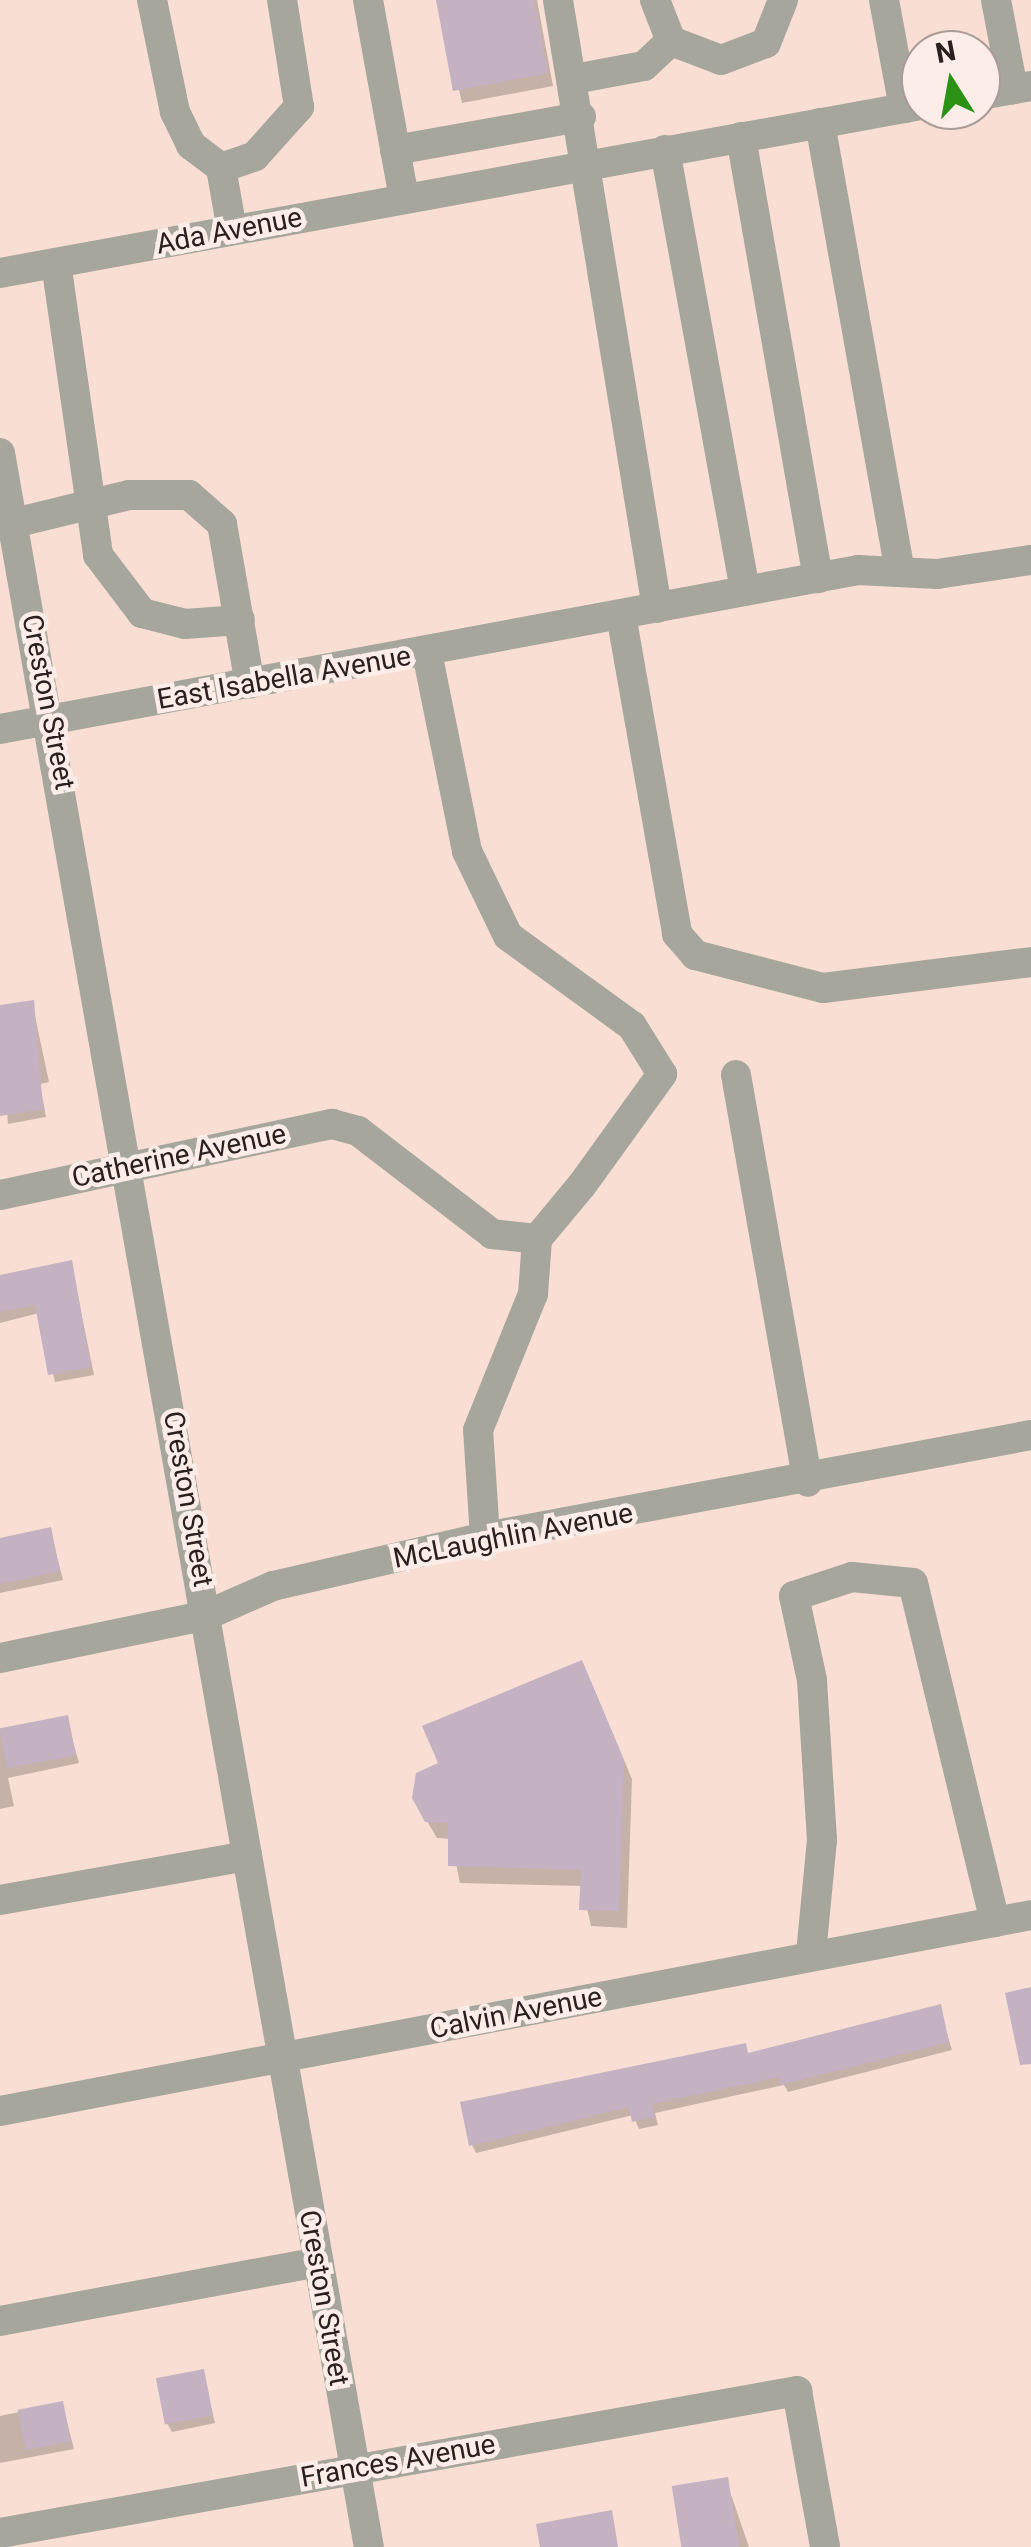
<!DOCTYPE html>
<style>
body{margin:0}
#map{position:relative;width:1031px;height:2547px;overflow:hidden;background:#f8ded4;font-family:Roboto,sans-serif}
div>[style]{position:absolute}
.shadow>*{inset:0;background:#0003}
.building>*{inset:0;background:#c4b1c2;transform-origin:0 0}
.minor>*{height:30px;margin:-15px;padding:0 15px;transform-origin:15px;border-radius:15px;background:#a6a69c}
span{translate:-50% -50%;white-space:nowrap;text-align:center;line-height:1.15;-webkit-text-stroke:9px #fdede8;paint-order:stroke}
.street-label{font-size:28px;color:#2a201d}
.north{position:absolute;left:901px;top:30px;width:100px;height:100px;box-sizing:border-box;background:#fdede8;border:2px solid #a99b97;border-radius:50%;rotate:349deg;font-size:28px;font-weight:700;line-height:40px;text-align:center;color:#2a201d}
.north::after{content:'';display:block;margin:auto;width:35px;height:45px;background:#2b9216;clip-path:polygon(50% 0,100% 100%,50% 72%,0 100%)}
</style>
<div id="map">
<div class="shadow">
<div style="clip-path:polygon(438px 0,537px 0,553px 86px,462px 103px)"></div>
<div style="clip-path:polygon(32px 1002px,49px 1082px,40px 1084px,46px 1117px,8px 1124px,0 1008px)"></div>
<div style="clip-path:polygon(71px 1263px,94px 1375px,55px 1382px,39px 1313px,0 1323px,0 1278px)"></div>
<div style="clip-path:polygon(50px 1530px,63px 1580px,0 1593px,0 1541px)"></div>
<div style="clip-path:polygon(590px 1680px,632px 1779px,627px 1928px,591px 1926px,582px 1886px,460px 1883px,451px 1839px,437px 1838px,427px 1821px)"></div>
<div style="clip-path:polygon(66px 1717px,79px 1763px,8px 1778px,14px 1806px,0 1809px,0 1731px)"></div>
<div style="clip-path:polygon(939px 2007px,952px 2050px,788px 2092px,784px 2085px,655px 2113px,658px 2125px,639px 2129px,633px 2115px,476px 2153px,472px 2145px,744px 2046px,749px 2055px)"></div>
<div style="clip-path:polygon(202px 2372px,215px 2423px,172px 2432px,167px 2423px)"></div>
<div style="clip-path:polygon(62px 2403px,74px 2449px,0 2463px,0 2416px)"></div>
<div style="clip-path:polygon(726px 2480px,749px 2547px,685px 2547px)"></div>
</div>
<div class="building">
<div style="clip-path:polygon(436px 0,534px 0,548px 73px,453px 91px)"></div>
<div style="clip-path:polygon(34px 1000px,43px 1109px,0 1116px,0 1005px)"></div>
<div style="clip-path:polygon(72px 1260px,91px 1367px,48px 1375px,35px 1305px,0 1312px,0 1275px)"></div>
<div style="clip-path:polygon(51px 1527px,60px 1571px,0 1584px,0 1538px)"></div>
<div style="clip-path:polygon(582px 1660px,624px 1760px,619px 1911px,579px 1910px,581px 1870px,448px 1866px,448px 1823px,425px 1822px,412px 1798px,416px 1773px,438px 1763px,422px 1726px)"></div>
<div style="left:68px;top:1715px;width:41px;height:70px;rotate:79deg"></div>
<div style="clip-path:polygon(1031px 1987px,1031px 2064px,1020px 2065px,1005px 1993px)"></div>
<div style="clip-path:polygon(941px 2004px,949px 2042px,781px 2085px,779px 2077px,652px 2104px,655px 2117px,632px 2122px,629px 2107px,469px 2146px,460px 2102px,746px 2043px,748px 2053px)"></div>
<div style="left:204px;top:2369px;width:47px;height:49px;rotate:79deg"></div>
<div style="left:63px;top:2401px;width:41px;height:46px;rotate:79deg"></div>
<div style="left:728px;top:2477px;width:71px;height:57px;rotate:81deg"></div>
<div style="clip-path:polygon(612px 2510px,618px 2547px,540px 2547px,536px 2524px)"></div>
</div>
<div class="minor">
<div style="left:152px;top:0;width:114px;rotate:78.4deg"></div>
<div style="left:175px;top:112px;width:37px;rotate:64deg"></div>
<div style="left:191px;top:145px;width:38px;rotate:37deg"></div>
<div style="left:221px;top:168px;width:63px;rotate:79.9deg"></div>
<div style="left:368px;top:0;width:201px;rotate:79.7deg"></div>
<div style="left:558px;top:0;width:616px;rotate:80.75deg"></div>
<div style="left:655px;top:0;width:44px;rotate:68.7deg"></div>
<div style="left:671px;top:41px;width:53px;rotate:20.8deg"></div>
<div style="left:721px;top:60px;width:48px;rotate:-20.7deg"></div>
<div style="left:766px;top:43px;width:46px;rotate:-68.4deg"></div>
<div style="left:884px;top:0;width:110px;rotate:79.5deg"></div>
<div style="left:996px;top:0;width:91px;rotate:79.2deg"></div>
<div style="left:574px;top:79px;width:71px;rotate:-10.5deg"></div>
<div style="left:644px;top:66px;width:37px;rotate:-43deg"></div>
<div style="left:981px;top:95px;width:51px;rotate:-10.2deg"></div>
<div style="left:820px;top:123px;width:456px;rotate:79.9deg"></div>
<div style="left:741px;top:137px;width:448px;rotate:80.1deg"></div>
<div style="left:395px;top:150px;width:189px;rotate:-10.1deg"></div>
<div style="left:665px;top:150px;width:448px;rotate:79.7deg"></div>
<div style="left:221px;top:168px;width:36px;rotate:-19deg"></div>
<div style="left:255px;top:156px;width:66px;rotate:-48.1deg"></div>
<div style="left:299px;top:107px;width:108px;rotate:-99deg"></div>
<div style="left:56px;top:263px;width:295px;rotate:81.8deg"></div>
<div style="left:98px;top:555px;width:73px;rotate:52.8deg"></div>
<div style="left:142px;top:613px;width:44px;rotate:14.3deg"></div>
<div style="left:185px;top:624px;width:55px;rotate:-4.2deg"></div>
<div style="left:0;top:273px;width:936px;rotate:-10.34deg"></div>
<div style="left:0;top:453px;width:2126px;rotate:80.01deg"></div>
<div style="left:14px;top:523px;width:118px;rotate:-13.7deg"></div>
<div style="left:129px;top:495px;width:60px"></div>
<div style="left:189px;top:495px;width:44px;rotate:41.3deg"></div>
<div style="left:222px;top:524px;width:162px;rotate:80.1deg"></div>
<div style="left:621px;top:615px;width:324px;rotate:80deg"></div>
<div style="left:677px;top:934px;width:28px;rotate:49deg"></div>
<div style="left:695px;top:955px;width:132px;rotate:14.5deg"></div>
<div style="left:823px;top:988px;width:210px;rotate:-7.1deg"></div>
<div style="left:0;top:729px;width:873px;rotate:-10.5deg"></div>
<div style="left:858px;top:570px;width:79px;rotate:2.9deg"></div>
<div style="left:937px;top:574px;width:95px;rotate:-8.5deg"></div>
<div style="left:736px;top:1075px;width:413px;rotate:80deg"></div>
<div style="left:0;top:1195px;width:340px;rotate:-12.1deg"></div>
<div style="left:332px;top:1124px;width:27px;rotate:15deg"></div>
<div style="left:358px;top:1131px;width:169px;rotate:37.5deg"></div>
<div style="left:492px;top:1234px;width:45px;rotate:6.3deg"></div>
<div style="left:537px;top:1239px;width:70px;rotate:-50.2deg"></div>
<div style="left:582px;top:1185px;width:137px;rotate:-54.2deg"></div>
<div style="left:662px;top:1074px;width:57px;rotate:-122deg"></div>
<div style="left:632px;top:1026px;width:153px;rotate:-144deg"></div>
<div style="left:508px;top:936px;width:94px;rotate:-115.8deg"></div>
<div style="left:467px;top:851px;width:202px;rotate:-101.4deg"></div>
<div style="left:485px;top:1537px;width:107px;rotate:-93.7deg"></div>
<div style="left:478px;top:1430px;width:147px;rotate:-68deg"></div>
<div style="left:533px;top:1294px;width:55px;rotate:-85.8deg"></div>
<div style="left:0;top:1658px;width:211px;rotate:-11.7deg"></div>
<div style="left:207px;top:1615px;width:72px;rotate:-23.7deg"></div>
<div style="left:273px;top:1586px;width:218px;rotate:-13deg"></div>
<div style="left:485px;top:1537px;width:555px;rotate:-10.58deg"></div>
<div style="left:0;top:1900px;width:251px;rotate:-10.1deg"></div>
<div style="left:811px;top:1954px;width:115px;rotate:-84.5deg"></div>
<div style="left:822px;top:1840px;width:160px;rotate:-93.6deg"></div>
<div style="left:812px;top:1680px;width:86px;rotate:-102.1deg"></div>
<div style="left:794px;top:1596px;width:61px;rotate:-18.1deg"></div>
<div style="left:852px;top:1577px;width:61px;rotate:5.6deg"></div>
<div style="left:913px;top:1583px;width:349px;rotate:76.4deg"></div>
<div style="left:0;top:2111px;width:1049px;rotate:-10.76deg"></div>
<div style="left:0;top:2321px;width:323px;rotate:-10.5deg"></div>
<div style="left:0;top:2533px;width:810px;rotate:-10.1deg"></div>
<div style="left:797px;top:2391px;width:158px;rotate:79.8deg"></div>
</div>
<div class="street-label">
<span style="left:229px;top:231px;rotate:-11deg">Ada Avenue</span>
<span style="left:284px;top:678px;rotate:-10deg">East Isabella Avenue</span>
<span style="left:48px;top:702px;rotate:79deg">Creston Street</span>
<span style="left:179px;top:1156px;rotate:-12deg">Catherine Avenue</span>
<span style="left:188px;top:1499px;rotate:80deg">Creston Street</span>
<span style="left:513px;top:1536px;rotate:-11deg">McLaughlin Avenue</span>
<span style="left:516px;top:2013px;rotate:-11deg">Calvin Avenue</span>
<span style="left:324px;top:2298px;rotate:80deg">Creston Street</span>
<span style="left:398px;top:2461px;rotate:-10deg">Frances Avenue</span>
</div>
<div class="north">N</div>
</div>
